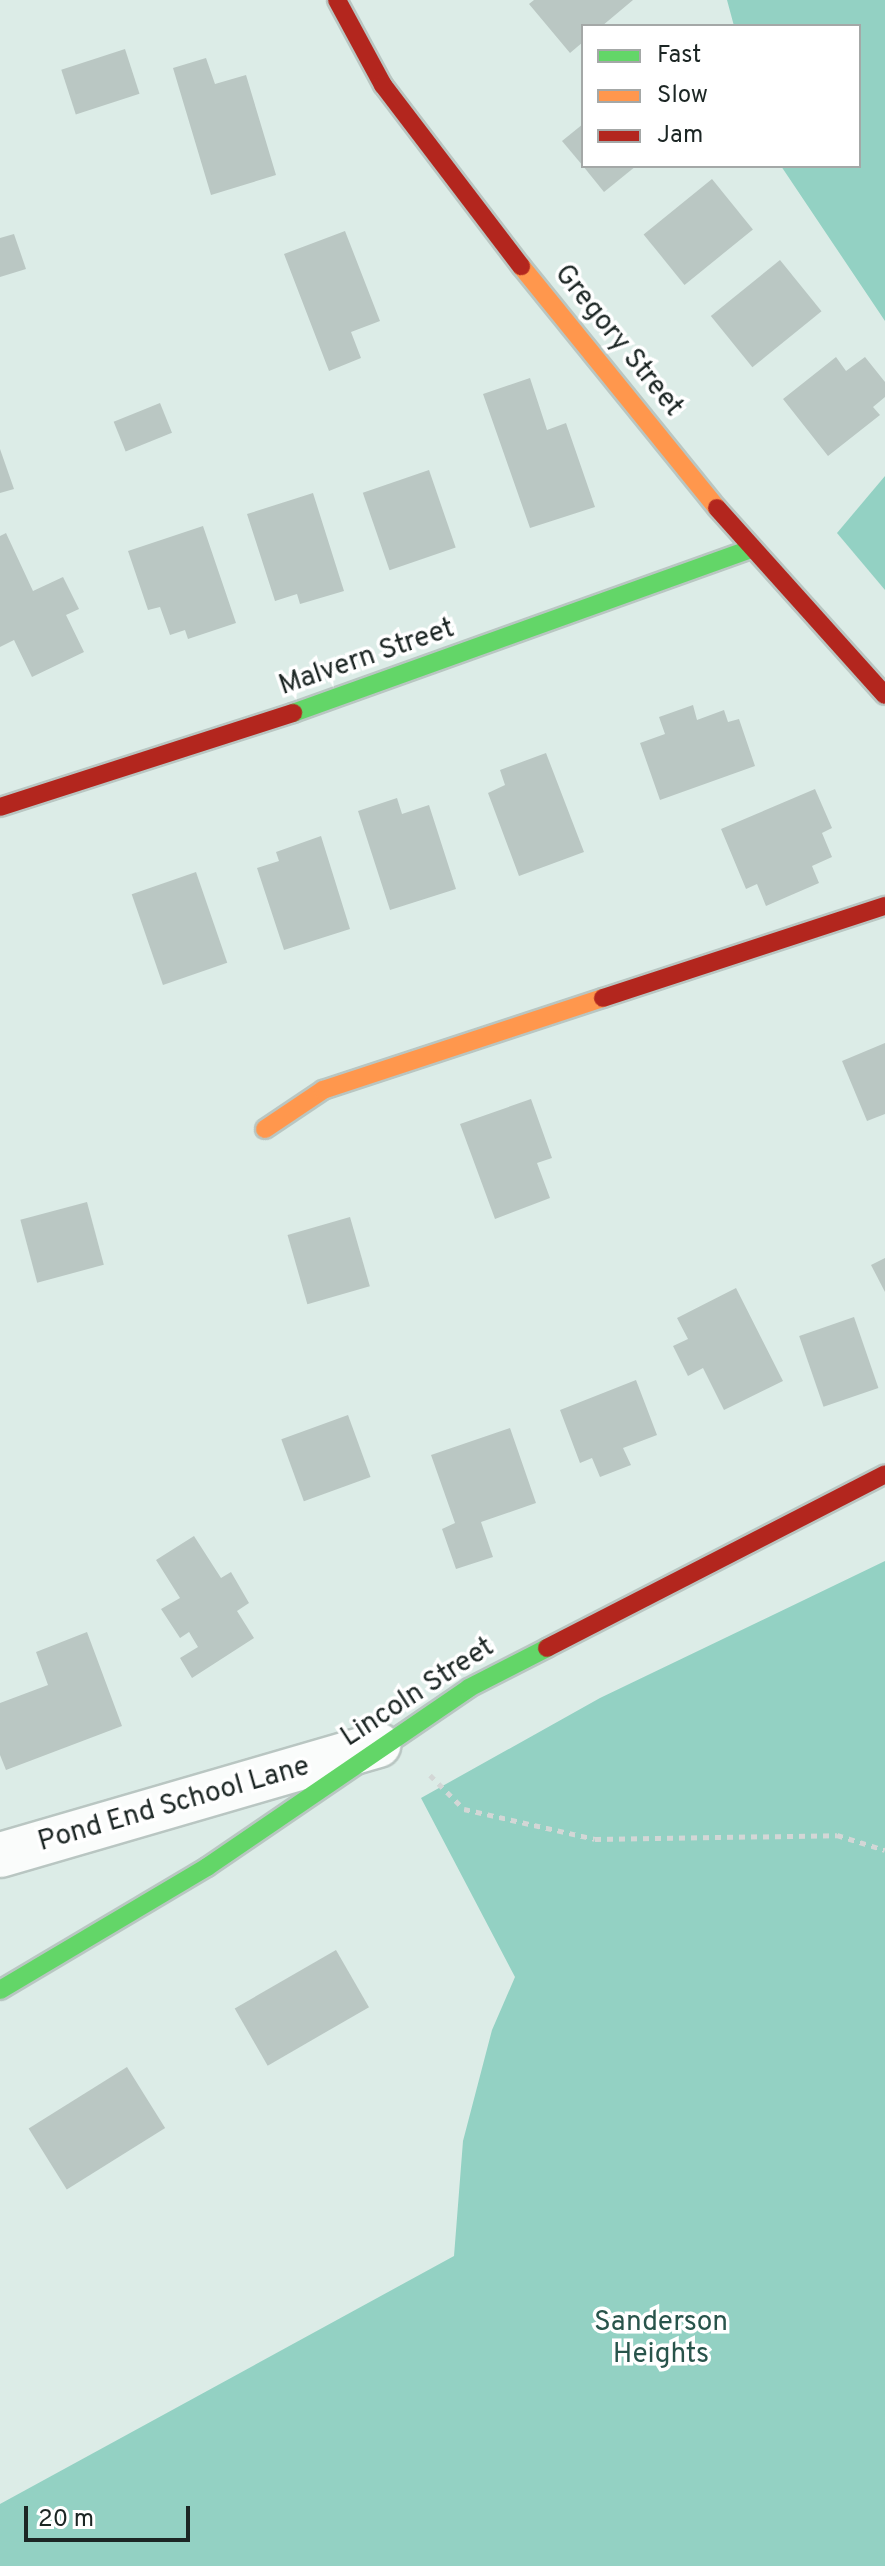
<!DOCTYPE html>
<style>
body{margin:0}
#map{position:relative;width:885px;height:2566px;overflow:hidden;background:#dcece7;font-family:Overpass,sans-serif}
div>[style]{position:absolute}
.forest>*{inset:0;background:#93d1c3}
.building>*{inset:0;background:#bac7c3;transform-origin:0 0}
.path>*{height:5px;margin-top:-2.5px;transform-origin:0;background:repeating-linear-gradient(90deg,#d3d7d6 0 6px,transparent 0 12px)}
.roads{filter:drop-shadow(2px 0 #b9c6c2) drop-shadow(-2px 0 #b9c6c2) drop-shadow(0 2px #b9c6c2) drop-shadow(0 -2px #b9c6c2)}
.street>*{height:44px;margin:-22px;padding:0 22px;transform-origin:22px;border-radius:22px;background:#fafcfb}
.fast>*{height:18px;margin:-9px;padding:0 9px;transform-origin:9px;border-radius:9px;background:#63d668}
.slow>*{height:18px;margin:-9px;padding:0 9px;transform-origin:9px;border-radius:9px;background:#ff974d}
.jam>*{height:18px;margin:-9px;padding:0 9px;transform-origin:9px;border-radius:9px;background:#b3261e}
span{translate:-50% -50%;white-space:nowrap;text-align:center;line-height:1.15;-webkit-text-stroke:7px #fff;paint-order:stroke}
.street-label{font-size:28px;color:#1c2624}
.park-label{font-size:28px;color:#28544b}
.legend{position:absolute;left:581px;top:24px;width:280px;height:144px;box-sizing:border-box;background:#fff;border:2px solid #a4a8a7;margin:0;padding:10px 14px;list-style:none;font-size:24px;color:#1c2624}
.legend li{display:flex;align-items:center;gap:16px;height:40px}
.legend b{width:40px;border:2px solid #a4a8a7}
.scale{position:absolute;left:24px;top:2506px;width:166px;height:36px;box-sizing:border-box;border:4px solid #1c2624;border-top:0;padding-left:10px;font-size:24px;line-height:28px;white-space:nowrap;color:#1c2624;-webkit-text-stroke:6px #fff;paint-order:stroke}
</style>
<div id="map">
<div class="forest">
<div style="clip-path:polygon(727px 0,885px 0,885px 321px,781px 166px,859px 166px,859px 26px,734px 26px)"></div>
<div style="clip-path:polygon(885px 476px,885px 590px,837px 533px)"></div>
<div style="clip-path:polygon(885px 1561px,885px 2566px,0 2566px,0 2504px,454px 2256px,463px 2141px,492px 2030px,515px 1977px,421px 1798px,600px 1698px)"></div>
</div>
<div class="building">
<div style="clip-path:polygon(534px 0,633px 0,602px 26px,583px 26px,583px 42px,570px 53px,529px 4px)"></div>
<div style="left:125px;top:49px;width:47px;height:67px;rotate:72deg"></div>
<div style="clip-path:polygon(206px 58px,215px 84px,246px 75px,276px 175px,211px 195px,173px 68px)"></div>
<div style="clip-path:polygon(583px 124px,583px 166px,562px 141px)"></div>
<div style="clip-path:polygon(583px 166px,636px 166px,604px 192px)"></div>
<div style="left:712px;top:179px;width:65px;height:88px;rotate:51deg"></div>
<div style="clip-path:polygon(345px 231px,380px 321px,351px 332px,361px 358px,329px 371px,284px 254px)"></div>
<div style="clip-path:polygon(14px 234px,26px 269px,0 277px,0 238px)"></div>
<div style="left:780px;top:260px;width:66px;height:89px;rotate:51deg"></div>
<div style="clip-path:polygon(836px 357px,846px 371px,865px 357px,885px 382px,885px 397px,873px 407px,880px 415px,828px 456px,783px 399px)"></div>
<div style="clip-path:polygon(530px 378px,547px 430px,566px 423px,595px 507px,530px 528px,483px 394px)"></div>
<div style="left:160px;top:403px;width:32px;height:50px;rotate:68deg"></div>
<div style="clip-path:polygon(0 449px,14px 489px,0 493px)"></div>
<div style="left:429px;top:470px;width:82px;height:70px;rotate:71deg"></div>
<div style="clip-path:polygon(313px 493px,344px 591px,300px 604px,297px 594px,275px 601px,247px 514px)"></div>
<div style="clip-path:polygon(203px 526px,236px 623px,188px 639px,185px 630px,170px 635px,160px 607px,148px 610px,128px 551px)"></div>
<div style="clip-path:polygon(6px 533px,33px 591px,63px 577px,79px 609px,66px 615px,84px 652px,32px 677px,14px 640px,0 647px,0 536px)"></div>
<div style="clip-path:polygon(693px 705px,697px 720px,724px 710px,728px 722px,739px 719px,755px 766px,660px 800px,640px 743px,665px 734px,659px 717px)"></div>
<div style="clip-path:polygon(546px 753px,584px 852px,519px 876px,488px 793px,505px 785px,500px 770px)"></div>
<div style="clip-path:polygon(815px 789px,832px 828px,822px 833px,832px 857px,812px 866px,819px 883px,766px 906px,757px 884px,746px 889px,721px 829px)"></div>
<div style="clip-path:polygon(397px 798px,402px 814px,429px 805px,456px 889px,390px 910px,358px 811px)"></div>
<div style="clip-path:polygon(321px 836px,350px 929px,284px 950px,257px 868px,279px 861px,276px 852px)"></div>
<div style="left:196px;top:872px;width:96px;height:68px;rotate:71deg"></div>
<div style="clip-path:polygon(885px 1043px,885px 1114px,867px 1121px,842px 1061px)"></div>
<div style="clip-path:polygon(531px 1099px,552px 1158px,537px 1163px,550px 1198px,495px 1219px,460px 1124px)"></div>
<div style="left:87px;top:1202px;width:65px;height:69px;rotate:75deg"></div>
<div style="left:350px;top:1217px;width:72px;height:65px;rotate:74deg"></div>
<div style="clip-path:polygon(885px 1258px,885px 1292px,871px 1265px)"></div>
<div style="clip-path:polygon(736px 1288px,783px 1381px,724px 1410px,703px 1368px,688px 1376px,673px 1346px,688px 1339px,677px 1318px)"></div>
<div style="left:854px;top:1317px;width:75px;height:58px;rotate:71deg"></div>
<div style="clip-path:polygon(636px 1380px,657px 1435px,623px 1448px,631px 1465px,600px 1477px,592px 1458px,580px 1463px,560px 1410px)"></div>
<div style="left:348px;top:1415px;width:66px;height:71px;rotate:70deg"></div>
<div style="clip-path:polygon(510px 1428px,536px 1503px,481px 1522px,493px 1557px,456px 1569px,442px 1529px,455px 1523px,431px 1455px)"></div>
<div style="clip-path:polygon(194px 1536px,221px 1578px,231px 1572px,249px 1603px,237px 1611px,254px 1638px,192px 1678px,180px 1658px,198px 1647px,189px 1632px,180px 1638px,161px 1609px,180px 1598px,156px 1560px)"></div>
<div style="clip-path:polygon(87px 1632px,122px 1726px,6px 1770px,0 1755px,0 1703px,48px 1685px,36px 1652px)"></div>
<div style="left:336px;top:1950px;width:66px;height:117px;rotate:60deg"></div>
<div style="left:127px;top:2067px;width:72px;height:116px;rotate:58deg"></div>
</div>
<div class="path">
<div style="left:430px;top:1775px;width:48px;rotate:45deg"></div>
<div style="left:464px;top:1809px;width:134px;rotate:12.9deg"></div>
<div style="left:595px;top:1839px;width:242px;rotate:-0.9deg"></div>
<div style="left:837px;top:1835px;width:50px;rotate:17.4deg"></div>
</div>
<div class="roads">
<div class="street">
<div style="left:0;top:1855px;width:394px;rotate:-16.2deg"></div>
</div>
<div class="fast">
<div style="left:293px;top:713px;width:484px;rotate:-19.7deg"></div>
<div style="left:0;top:1990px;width:241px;rotate:-30.7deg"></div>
<div style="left:207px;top:1867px;width:317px;rotate:-34.3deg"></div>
<div style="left:469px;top:1688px;width:88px;rotate:-27.1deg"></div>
</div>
<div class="slow">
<div style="left:521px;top:266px;width:311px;rotate:51deg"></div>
<div style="left:265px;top:1129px;width:70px;rotate:-33.9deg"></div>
<div style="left:323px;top:1090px;width:295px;rotate:-18.2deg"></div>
</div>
<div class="jam">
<div style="left:337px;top:0;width:97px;rotate:61.6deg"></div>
<div style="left:383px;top:85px;width:228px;rotate:52.7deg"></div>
<div style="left:717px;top:508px;width:251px;rotate:48.1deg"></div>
<div style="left:0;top:807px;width:308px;rotate:-17.8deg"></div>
<div style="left:603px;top:998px;width:297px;rotate:-18.1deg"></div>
<div style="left:547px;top:1648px;width:380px;rotate:-27.2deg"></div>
</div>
</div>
<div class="street-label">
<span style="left:618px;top:341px;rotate:51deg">Gregory Street</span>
<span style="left:367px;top:658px;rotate:-19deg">Malvern Street</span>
<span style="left:418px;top:1693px;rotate:-33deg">Lincoln Street</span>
<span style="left:174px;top:1805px;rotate:-16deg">Pond End School Lane</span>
</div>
<div class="park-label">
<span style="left:661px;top:2339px">Sanderson<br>Heights</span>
</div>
<ul class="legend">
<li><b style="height:10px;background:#63d668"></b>Fast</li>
<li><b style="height:10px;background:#ff974d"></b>Slow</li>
<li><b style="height:10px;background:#b3261e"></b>Jam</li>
</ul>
<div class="scale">20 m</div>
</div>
